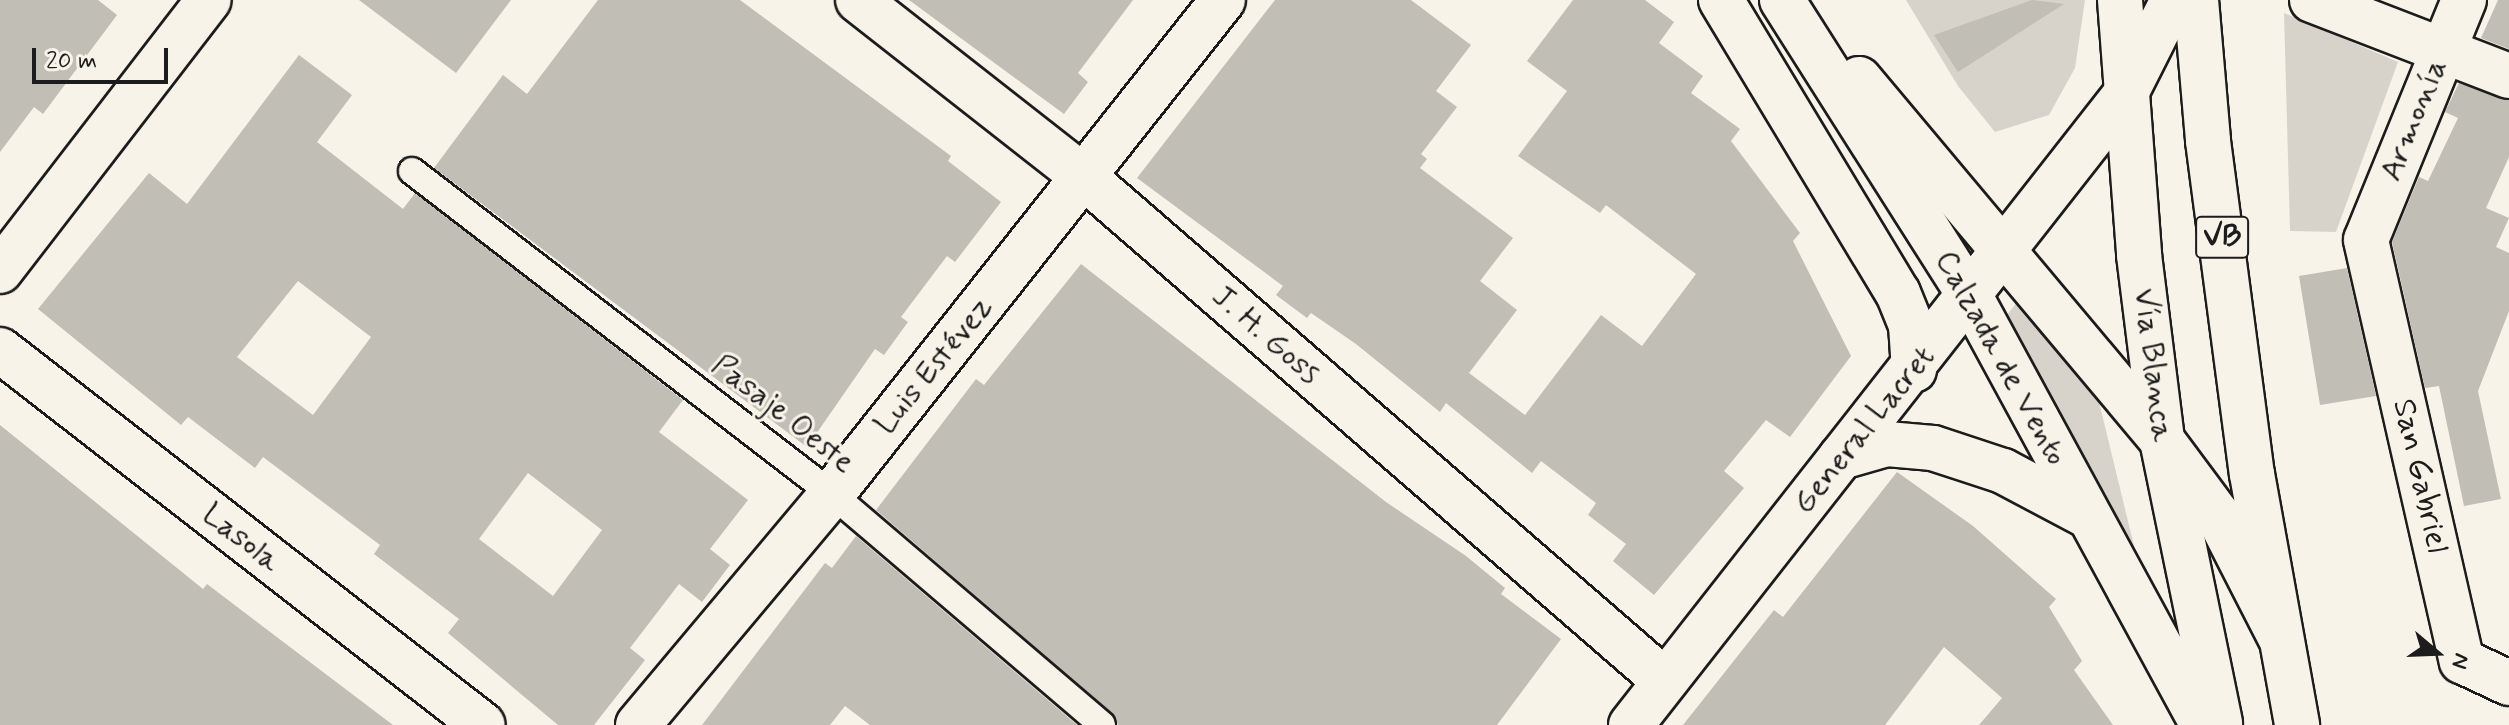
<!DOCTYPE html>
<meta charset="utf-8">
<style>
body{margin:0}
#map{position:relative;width:2509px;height:725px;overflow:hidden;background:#f7f3e8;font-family:Mynerve,sans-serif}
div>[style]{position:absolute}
.green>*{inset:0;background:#d7d3cb}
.building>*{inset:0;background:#c0beb5}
.roads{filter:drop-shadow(2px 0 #1c1c1c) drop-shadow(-2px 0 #1c1c1c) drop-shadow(0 2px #1c1c1c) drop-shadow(0 -2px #1c1c1c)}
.lane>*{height:26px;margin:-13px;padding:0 13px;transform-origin:13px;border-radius:13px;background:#f7f3e8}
.street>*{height:44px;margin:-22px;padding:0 22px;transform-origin:22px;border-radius:22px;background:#f7f3e8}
.secondary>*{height:44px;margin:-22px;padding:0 22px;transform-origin:22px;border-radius:22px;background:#f7f3e8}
.primary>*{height:44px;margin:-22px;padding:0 22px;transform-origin:22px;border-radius:22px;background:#f7f3e8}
span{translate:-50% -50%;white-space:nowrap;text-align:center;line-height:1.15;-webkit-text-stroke:6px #f7f3e8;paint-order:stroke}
.shield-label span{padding:2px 6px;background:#f7f3e8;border:2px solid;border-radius:6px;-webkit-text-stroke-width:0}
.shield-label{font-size:30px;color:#1c1c1c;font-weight:700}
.street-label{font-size:32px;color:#1c1c1c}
.north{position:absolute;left:2397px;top:613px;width:80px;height:80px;-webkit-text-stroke:6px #f7f3e8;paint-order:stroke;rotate:109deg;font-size:22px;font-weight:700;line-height:32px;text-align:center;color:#1c1c1c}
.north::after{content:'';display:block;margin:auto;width:28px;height:36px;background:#1c1c1c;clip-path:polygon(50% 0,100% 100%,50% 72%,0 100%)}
.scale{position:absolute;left:32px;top:48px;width:136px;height:36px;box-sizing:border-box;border:4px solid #1c1c1c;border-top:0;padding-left:10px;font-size:24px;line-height:28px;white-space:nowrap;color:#1c1c1c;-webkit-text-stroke:6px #f7f3e8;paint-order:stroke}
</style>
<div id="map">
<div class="green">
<div style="clip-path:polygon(1906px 0,2085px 0,2075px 68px,2049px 115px,1995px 132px,1958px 86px)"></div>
<div style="clip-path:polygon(2284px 13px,2398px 62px,2336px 232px,2290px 231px)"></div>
<div style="clip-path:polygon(2023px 295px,2099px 402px,2136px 554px,2133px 577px,2006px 342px,2007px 315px)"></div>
</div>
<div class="building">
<div style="clip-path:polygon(0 0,98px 0,117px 15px,43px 114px,34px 107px,0 152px)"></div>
<div style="clip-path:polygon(359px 0,511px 0,456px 73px)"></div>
<div style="clip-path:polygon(598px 0,740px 0,951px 156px,948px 161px,1001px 202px,955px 262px,947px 256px,901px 317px,908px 322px,884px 355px,875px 349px,807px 447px,434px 168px,503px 75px,527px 94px)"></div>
<div style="clip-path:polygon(909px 0,1133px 0,1078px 73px,1088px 82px,1064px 114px)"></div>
<div style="clip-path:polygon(1275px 0,1411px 0,1471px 45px,1436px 91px,1457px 107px,1421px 154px,1427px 159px,1420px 168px,1513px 238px,1480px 281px,1517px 310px,1469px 373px,1525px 415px,1601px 315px,1642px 346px,1696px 274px,1606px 205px,1600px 213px,1518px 156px,1567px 91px,1527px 61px,1573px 0,1645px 0,1674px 22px,1659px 43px,1703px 76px,1691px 93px,1740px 129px,1731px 141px,1800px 233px,1793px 241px,1851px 356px,1790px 437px,1766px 420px,1724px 471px,1744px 488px,1654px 595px,1613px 561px,1626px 544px,1588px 515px,1596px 503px,1541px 461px,1532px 473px,1446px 403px,1440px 412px,1356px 344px,1311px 313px,1307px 318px,1276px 295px,1283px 286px,1137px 178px)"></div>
<div style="clip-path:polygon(2032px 0,2064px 4px,1958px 72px,1934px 35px)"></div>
<div style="clip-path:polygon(2498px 0,2509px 0,2509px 49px,2481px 38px)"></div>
<div style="clip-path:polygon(evenodd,299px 55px,352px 95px,317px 142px,403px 209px,415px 193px,683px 400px,659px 432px,748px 500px,710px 549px,730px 565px,702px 602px,679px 584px,630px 648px,645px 660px,594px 725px,558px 725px,448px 633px,459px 619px,374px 554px,380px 545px,263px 457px,255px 468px,188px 417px,181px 425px,38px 309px,149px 173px,187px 204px,299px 55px,298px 281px,371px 337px,313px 415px,237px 357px,298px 281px,299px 55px,528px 473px,602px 530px,553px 596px,479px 539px,528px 473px)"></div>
<div style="clip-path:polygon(2459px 83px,2509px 100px,2509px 157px,2486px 208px,2509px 218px,2496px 247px,2509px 253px,2509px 311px,2478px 391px,2501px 499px,2464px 506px,2439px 386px,2425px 388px,2392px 242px,2419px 177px,2428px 181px,2458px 118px,2445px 112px)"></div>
<div style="clip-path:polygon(1081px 264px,1386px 502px,1466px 556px,1505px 588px,1501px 594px,1561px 639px,1497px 725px,1118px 725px,1112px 713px,876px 510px,976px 379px,984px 385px)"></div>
<div style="clip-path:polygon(2347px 268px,2376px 396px,2320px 405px,2299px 276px)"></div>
<div style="clip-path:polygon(0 425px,203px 589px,207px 584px,393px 725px,0 725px)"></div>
<div style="clip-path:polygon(1897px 472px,1973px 526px,2056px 599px,2049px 607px,2082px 661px,2074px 670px,2113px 725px,1979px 725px,2002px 698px,1944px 647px,1885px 725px,1683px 725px,1774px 610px,1783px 617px)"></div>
<div style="clip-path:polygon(856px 536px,1077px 725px,870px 725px,845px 706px,830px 725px,702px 725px,825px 563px,832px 568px)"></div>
</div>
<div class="roads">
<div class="lane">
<div style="left:412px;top:171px;width:530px;rotate:37.56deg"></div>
<div style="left:832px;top:494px;width:355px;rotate:40.5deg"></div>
</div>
<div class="street">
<div style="left:858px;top:0;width:287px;rotate:38.1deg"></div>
<div style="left:1084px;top:177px;width:769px;rotate:40.94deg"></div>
<div style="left:2312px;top:0;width:211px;rotate:21.1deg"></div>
<div style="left:2464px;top:0;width:259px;rotate:112.2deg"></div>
<div style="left:2366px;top:240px;width:432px;rotate:77.2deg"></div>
<div style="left:2462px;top:661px;width:52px;rotate:25.1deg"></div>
<div style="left:0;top:271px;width:342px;rotate:-52.4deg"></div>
<div style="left:0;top:350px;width:611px;rotate:37.83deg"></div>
<div style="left:638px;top:725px;width:302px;rotate:-50deg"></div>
<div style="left:832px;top:494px;width:630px;rotate:-51.64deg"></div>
</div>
<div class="secondary">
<div style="left:1631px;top:725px;width:801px;rotate:-51.9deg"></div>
</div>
<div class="primary">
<div style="left:1721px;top:0;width:342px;rotate:58.9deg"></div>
<div style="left:1898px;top:293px;width:35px;rotate:68deg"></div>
<div style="left:1911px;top:325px;width:45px;rotate:86.2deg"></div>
<div style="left:1782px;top:0;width:353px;rotate:57.6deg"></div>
<div style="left:1971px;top:298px;width:486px;rotate:61.5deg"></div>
<div style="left:2120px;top:0;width:256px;rotate:85.7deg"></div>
<div style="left:2139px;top:255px;width:186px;rotate:82.9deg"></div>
<div style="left:2162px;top:440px;width:289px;rotate:78.4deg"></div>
<div style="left:2196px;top:0;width:142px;rotate:85.1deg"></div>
<div style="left:2208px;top:141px;width:336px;rotate:82.5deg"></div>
<div style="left:2252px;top:474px;width:255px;rotate:79.8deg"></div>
<div style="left:1859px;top:79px;width:471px;rotate:50deg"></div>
<div style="left:2162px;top:440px;width:92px;rotate:53.4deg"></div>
<div style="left:2217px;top:514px;width:138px;rotate:62.9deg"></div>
<div style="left:2125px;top:95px;width:106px;rotate:-63.2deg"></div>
<div style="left:1841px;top:457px;width:48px;rotate:-15.8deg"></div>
<div style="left:1887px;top:444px;width:46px;rotate:5deg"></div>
<div style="left:1933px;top:448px;width:74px;rotate:18.2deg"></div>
<div style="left:2003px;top:471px;width:94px;rotate:27.9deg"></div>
</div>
</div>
<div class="shield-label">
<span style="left:2222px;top:237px">VB</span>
</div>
<div class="street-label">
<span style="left:2414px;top:120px;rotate:-68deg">Armonía</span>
<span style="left:1266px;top:335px;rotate:41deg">J. H. Goss</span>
<span style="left:2001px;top:358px;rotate:61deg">Calzada de Vento</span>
<span style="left:2153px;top:365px;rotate:83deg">Vía Blanca</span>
<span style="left:934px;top:366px;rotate:-51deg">Luis Estévez</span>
<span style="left:783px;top:414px;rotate:38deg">Pasaje Oeste</span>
<span style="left:1864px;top:430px;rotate:-51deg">General Lacret</span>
<span style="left:2420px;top:476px;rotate:77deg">San Gabriel</span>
<span style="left:241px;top:538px;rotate:38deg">Lasola</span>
</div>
<div class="north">N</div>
<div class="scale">20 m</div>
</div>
